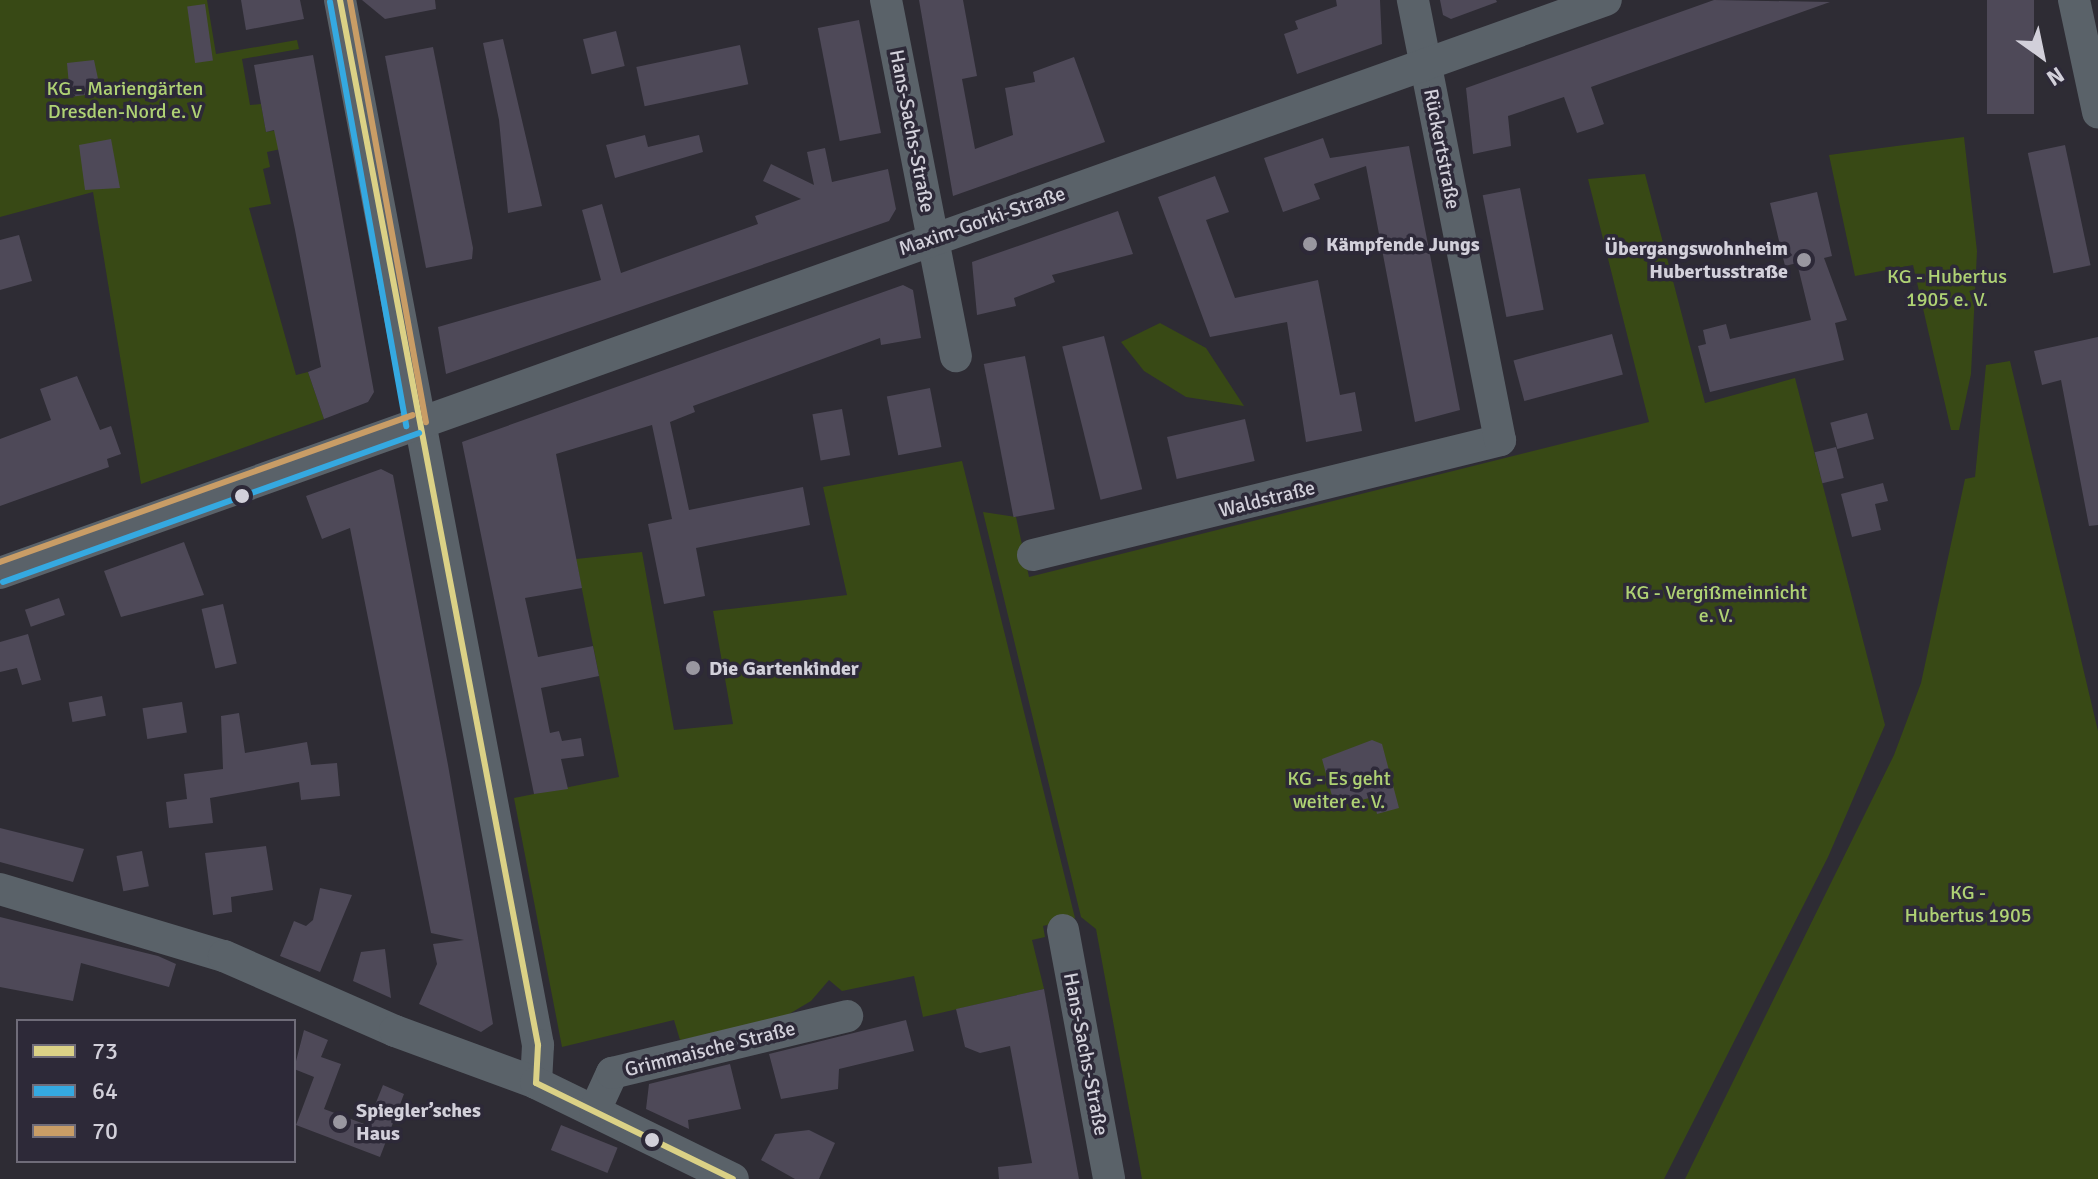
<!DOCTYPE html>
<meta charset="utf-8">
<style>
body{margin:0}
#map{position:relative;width:2098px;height:1179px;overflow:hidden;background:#2e2c34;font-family:Signika,sans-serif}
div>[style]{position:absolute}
.green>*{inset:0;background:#384915}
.building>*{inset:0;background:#4e4958;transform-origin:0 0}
.minor>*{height:32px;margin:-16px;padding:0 16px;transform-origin:16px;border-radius:16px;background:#5a6269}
.bus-1>*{height:6px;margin:-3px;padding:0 3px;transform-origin:3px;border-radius:3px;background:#dbd186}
.bus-2>*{height:6px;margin:-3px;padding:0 3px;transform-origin:3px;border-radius:3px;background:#35a9e1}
.bus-3>*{height:6px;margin:-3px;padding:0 3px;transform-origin:3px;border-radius:3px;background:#c99d66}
.dots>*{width:22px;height:22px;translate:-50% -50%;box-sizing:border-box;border:4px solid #2d2938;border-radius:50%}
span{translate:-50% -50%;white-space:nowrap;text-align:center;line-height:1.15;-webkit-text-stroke:7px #2d2938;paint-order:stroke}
.park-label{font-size:20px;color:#afd274}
.street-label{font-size:20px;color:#d2d0da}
.poi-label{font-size:20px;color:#d2d0da;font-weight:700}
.left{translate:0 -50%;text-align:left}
.right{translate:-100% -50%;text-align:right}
.legend{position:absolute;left:16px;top:1019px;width:280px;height:144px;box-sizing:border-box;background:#2d2938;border:2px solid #6f6c79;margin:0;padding:10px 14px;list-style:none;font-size:24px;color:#d2d0da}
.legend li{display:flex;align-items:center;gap:16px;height:40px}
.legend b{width:40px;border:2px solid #6f6c79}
.north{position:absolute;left:2002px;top:16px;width:80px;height:80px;-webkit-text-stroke:6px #2d2938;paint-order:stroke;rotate:147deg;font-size:22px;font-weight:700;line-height:32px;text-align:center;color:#d2d0da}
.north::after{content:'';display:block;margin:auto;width:28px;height:36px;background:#d2d0da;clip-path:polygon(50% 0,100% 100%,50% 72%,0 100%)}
</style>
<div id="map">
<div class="green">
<div style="clip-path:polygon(0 0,207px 0,216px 54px,297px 40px,299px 49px,242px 59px,250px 105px,261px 104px,266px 132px,324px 122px,327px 139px,267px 152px,270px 167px,263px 169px,271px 204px,249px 208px,296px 375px,308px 372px,324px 419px,141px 484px,93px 192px,0 217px)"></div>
<div style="clip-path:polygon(1964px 137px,1977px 251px,1971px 374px,1959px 430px,1951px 430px,1913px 265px,1855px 276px,1829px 155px)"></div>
<div style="clip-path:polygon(1645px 174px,1705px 403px,1795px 378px,1885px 725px,1828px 857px,1664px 1179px,1142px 1179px,1096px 929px,1081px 917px,983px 512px,1016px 517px,1029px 577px,1649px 422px,1588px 179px)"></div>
<div style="clip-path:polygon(1160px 323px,1206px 348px,1244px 406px,1186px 397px,1144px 371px,1121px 342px)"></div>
<div style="clip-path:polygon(2010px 361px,2098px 731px,2098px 1179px,1685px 1179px,1894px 755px,1921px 683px,1965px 479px,1975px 477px,1986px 365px)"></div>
<div style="clip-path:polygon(962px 461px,1075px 918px,1043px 926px,1045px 937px,1032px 940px,1044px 989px,923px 1017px,914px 976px,842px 991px,829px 980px,811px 1001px,779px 1020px,680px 1040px,674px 1020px,562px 1047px,514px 798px,619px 777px,576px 559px,642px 552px,674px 730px,733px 724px,713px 611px,847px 595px,823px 487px)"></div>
</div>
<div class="building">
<div style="clip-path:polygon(241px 0,300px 0,304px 19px,246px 30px)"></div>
<div style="clip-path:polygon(362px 0,435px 0,436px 9px,385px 19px)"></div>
<div style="clip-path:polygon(919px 0,963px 0,977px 76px,962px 79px,975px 149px,1013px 135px,1005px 88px,1035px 82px,1033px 72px,1074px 57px,1105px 142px,953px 196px)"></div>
<div style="clip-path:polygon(1336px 0,1380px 0,1382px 44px,1297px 74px,1284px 34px,1298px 29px,1295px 21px,1337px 6px)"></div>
<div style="clip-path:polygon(1440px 0,1496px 0,1497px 2px,1451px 19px,1443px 15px)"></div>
<div style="clip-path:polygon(1714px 0,1830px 2px,1591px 87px,1604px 124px,1596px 127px,1577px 133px,1564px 97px,1508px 116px,1511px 146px,1473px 154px,1466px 88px)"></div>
<div style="left:1987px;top:0;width:47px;height:114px"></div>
<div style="left:205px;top:4px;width:57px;height:18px;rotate:82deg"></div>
<div style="left:859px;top:20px;width:115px;height:42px;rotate:79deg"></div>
<div style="left:616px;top:31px;width:36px;height:34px;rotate:76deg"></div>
<div style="clip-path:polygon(503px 39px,542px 206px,508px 213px,499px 120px,483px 43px)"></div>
<div style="left:740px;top:45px;width:40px;height:106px;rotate:78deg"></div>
<div style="clip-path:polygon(433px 47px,473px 248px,472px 259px,426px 268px,385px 56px)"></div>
<div style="clip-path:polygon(313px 55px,374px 392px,368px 402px,324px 419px,308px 372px,321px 367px,295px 230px,274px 130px,266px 132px,254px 65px)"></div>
<div style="clip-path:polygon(94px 60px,101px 93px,70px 97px,67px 63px)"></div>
<div style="clip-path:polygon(645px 135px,648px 147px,699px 135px,703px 152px,615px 178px,606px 145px)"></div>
<div style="clip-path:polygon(1323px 138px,1330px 158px,1409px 146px,1460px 410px,1415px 422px,1366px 166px,1314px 184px,1320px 199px,1283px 212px,1264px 158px)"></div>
<div style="clip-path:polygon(111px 139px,120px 188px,85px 190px,79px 145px)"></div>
<div style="left:2065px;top:145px;width:123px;height:38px;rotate:78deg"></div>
<div style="clip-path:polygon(825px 148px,832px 182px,888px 169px,896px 209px,889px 221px,446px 374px,438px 327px,601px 280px,582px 210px,602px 204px,621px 273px,758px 224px,755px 216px,801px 199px,763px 181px,771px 164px,814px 185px,807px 152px)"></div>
<div style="clip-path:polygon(1215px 176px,1229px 212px,1206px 220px,1235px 298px,1318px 280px,1340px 395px,1355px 392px,1362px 431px,1306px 442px,1287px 322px,1210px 337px,1158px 197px)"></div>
<div style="left:1520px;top:188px;width:124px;height:38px;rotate:79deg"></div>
<div style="clip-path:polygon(1817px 192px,1832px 256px,1824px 258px,1847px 320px,1835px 323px,1844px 360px,1710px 392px,1698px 346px,1706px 344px,1703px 330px,1726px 324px,1730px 339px,1811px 320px,1797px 263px,1785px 266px,1770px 203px)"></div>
<div style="clip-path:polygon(1118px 211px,1133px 254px,1052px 275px,1055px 282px,1014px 298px,1016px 306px,977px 315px,972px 262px)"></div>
<div style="clip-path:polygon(19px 235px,32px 281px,0 290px,0 240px)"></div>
<div style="clip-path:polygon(903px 285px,913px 290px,921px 338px,881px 345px,880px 338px,693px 406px,695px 412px,670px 422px,689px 510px,803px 487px,810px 525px,696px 548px,705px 596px,664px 604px,648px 524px,672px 519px,652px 425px,556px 454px,582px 588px,525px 598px,538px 657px,593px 646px,599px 676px,541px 688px,550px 733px,559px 731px,562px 741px,581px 738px,584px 756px,561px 759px,568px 789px,534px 794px,462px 442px)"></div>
<div style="left:1612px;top:334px;width:42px;height:102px;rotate:75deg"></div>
<div style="left:1104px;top:336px;width:158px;height:43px;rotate:76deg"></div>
<div style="clip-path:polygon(2098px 337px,2098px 525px,2089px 526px,2061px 380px,2042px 385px,2034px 351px)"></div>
<div style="left:1025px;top:356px;width:156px;height:42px;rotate:79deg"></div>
<div style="clip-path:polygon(77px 376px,100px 430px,111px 426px,121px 454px,107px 459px,109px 467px,0 506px,0 439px,51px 420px,40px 389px)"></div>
<div style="left:930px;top:388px;width:60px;height:44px;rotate:79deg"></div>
<div style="left:842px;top:409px;width:47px;height:30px;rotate:80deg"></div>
<div style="left:1867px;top:413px;width:27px;height:38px;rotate:75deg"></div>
<div style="left:1245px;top:419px;width:43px;height:80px;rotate:77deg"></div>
<div style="left:1836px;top:447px;width:32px;height:22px;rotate:76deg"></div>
<div style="clip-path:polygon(381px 469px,393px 475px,448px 765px,493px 1024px,481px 1032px,419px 1004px,437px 964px,433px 944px,464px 940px,431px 933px,350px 528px,322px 539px,306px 496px)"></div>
<div style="clip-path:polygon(1883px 483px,1888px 501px,1875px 504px,1881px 530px,1852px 537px,1841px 494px)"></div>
<div style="clip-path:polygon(184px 542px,204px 595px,121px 617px,104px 571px)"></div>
<div style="left:59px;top:598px;width:18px;height:36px;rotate:71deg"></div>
<div style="left:223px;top:604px;width:61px;height:22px;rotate:77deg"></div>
<div style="clip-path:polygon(28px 634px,41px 680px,22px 685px,17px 668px,0 672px,0 642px)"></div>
<div style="left:102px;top:696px;width:20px;height:34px;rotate:79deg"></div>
<div style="left:182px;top:702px;width:31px;height:40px;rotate:81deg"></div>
<div style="clip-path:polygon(239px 713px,245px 753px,307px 742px,311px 765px,337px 763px,340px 796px,301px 800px,299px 782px,210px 798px,213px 823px,169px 828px,166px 802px,187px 799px,184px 774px,223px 769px,221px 716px)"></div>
<div style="clip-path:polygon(1372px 740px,1382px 744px,1399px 808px,1377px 814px,1373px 797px,1335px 807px,1322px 759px)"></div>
<div style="clip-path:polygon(0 828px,84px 849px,73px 882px,0 862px)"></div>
<div style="clip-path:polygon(266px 846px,273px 890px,231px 897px,232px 912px,213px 915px,205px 853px)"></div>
<div style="left:142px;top:851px;width:36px;height:26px;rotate:79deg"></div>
<div style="clip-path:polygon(320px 888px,352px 895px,320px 972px,280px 956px,294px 921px,306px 926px,313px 920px)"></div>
<div style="clip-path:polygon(0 917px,158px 956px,176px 964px,169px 987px,81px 963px,73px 1001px,0 987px)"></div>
<div style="clip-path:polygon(385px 949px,391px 998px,353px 981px,361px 952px)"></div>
<div style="clip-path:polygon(1044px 989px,1079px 1179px,999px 1179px,998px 1167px,1032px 1163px,1010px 1046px,980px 1053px,965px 1047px,956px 1009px)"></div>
<div style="clip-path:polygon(906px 1020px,914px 1051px,839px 1069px,838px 1089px,781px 1099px,769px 1054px)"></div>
<div style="clip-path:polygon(304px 1030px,328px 1040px,321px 1057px,341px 1064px,324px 1109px,367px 1125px,383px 1085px,404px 1094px,380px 1157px,296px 1125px,314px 1077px,294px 1069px)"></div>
<div style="clip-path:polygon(730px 1064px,741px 1109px,688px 1120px,689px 1129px,646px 1109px,649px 1084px)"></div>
<div style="left:561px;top:1125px;width:61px;height:27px;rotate:22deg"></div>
<div style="clip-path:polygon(809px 1130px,835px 1143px,819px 1179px,795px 1179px,761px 1160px,775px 1134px)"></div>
</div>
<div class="minor">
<div style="left:340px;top:0;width:1064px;rotate:79.27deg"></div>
<div style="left:538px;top:1045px;width:38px;rotate:93deg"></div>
<div style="left:886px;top:0;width:363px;rotate:78.9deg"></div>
<div style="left:2074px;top:0;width:115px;rotate:77.9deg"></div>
<div style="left:1033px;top:555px;width:481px;rotate:-13.8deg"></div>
<div style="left:1500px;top:440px;width:449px;rotate:-101.2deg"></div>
<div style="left:0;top:573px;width:1705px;rotate:-19.64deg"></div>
<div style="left:0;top:889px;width:234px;rotate:16.7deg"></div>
<div style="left:224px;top:956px;width:187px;rotate:23.7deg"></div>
<div style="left:395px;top:1031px;width:150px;rotate:20.2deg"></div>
<div style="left:536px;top:1083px;width:219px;rotate:26deg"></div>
<div style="left:1063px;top:930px;width:253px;rotate:79.5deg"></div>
<div style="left:595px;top:1110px;width:41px;rotate:-65.3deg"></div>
<div style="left:612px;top:1073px;width:242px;rotate:-13.6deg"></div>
</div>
<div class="bus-1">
<div style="left:340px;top:0;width:1064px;rotate:79.27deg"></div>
<div style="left:538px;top:1045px;width:38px;rotate:93deg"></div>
<div style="left:536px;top:1083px;width:219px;rotate:26deg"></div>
</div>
<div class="bus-2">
<div style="left:330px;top:2px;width:431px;rotate:79.8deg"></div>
<div style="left:3px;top:582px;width:442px;rotate:-19.7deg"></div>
</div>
<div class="bus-3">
<div style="left:350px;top:0;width:429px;rotate:79.8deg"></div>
<div style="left:0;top:562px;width:438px;rotate:-19.6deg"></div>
</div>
<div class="dots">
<div style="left:1310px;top:244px;background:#9997a0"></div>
<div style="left:1804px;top:260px;background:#9997a0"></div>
<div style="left:242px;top:496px;background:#d2d0da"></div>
<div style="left:693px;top:668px;background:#9997a0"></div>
<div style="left:340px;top:1122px;background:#9997a0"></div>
<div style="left:652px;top:1140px;background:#d2d0da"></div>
</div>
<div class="park-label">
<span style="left:125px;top:100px">KG - Mariengärten<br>Dresden-Nord e. V</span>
<span style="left:1947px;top:288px">KG - Hubertus<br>1905 e. V.</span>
<span style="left:1716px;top:604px">KG - Vergißmeinnicht<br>e. V.</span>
<span style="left:1339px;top:790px">KG - Es geht<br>weiter e. V.</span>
<span style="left:1968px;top:904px">KG -<br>Hubertus 1905</span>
</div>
<div class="street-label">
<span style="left:912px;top:131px;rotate:79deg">Hans-Sachs-Straße</span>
<span style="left:1442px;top:149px;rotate:79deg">Rückertstraße</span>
<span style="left:982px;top:221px;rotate:-19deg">Maxim-Gorki-Straße</span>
<span style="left:1267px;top:499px;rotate:-14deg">Waldstraße</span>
<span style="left:710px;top:1049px;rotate:-14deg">Grimmaische Straße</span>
<span style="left:1086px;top:1054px;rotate:79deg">Hans-Sachs-Straße</span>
</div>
<div class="poi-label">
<span class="left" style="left:1326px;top:244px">Kämpfende Jungs</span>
<span class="right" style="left:1788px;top:260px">Übergangswohnheim<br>Hubertusstraße</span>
<span class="left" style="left:709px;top:668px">Die Gartenkinder</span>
<span class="left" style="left:356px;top:1122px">Spiegler’sches<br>Haus</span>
</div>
<ul class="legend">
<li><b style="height:10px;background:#dbd186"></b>73</li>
<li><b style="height:10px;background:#35a9e1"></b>64</li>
<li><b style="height:10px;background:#c99d66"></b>70</li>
</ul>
<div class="north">N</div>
</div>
